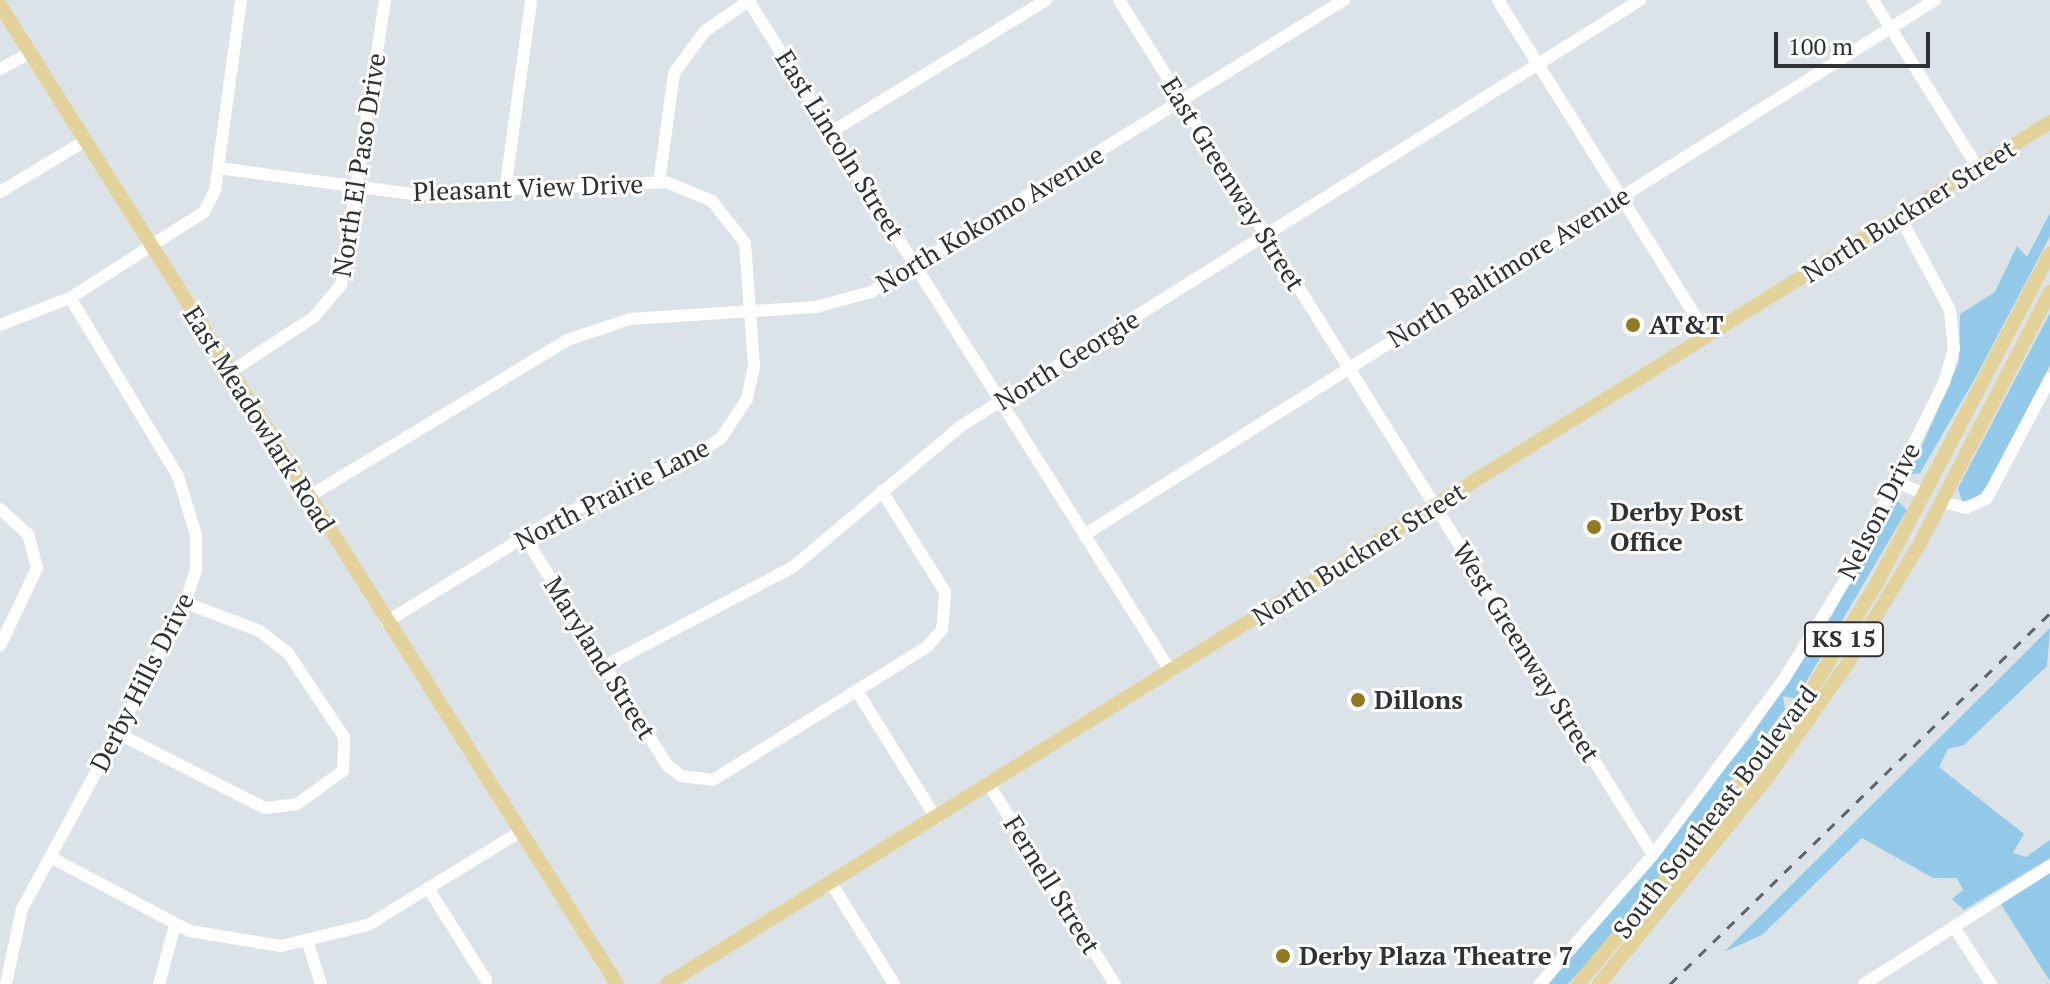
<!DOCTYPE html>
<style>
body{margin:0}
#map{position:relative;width:2050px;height:984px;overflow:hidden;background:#dbe3e8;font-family:"PT Serif",serif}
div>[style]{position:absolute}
.green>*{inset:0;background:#93cae9}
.minor>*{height:12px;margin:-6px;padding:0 6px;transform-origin:6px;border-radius:6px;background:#fff}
.major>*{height:14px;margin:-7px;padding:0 7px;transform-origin:7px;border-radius:7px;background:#e3d299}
.rail>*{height:3px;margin-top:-1.5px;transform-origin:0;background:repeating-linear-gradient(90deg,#5f6466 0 10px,transparent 0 20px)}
.dots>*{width:22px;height:22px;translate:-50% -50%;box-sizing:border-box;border:4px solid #fff;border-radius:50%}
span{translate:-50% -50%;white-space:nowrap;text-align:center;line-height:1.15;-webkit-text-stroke:6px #fff;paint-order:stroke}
.shield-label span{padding:2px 6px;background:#fff;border:2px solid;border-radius:6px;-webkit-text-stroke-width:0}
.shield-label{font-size:24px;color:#2f3234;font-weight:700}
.street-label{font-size:26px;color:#2f3234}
.poi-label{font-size:26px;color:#2f3234;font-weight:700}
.left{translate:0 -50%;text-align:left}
.scale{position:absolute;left:1774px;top:32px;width:156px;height:36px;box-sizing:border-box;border:4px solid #2f3234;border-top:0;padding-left:10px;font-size:24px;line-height:28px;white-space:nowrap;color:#2f3234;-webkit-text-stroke:6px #fff;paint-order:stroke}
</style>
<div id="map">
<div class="green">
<div style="clip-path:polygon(2050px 213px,2050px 236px,1977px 375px,1920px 473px,1909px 475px,1959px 362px,1960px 314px,1995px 292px,2017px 246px,2027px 257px)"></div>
<div style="clip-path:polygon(2050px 313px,2050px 365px,1990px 482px,1977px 498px,1962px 502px,1958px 488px)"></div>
<div style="clip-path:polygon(1895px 498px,1907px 510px,1796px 699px,1783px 696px,1785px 709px,1657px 884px,1568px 984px,1549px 984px,1750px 738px,1833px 614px)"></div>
<div style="clip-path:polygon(2050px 628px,2047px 666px,1964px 745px,1948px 749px,1939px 767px,2024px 834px,2013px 853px,2026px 857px,2050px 840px,2050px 858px,1964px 910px,1952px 899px,1963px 890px,1957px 878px,1933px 878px,1862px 838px,1762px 935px,1724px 952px)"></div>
<div style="clip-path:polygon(2050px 871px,2050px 981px,2000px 903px)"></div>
</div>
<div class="minor">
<div style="left:748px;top:0;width:794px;rotate:57.81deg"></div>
<div style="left:1119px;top:0;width:1008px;rotate:58.01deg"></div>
<div style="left:1498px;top:0;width:396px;rotate:58deg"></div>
<div style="left:1873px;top:0;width:198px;rotate:58deg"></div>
<div style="left:0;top:69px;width:34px;rotate:-28deg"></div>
<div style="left:831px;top:132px;width:252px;rotate:-31.5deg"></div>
<div style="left:218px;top:168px;width:198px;rotate:7.6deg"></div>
<div style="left:414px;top:194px;width:252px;rotate:-2.7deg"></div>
<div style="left:666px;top:182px;width:50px;rotate:22.4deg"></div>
<div style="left:712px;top:201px;width:53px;rotate:51.8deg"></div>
<div style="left:745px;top:243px;width:123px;rotate:85.8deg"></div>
<div style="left:754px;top:366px;width:34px;rotate:102deg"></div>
<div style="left:747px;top:399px;width:47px;rotate:123.7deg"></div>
<div style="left:721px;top:438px;width:43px;rotate:146.3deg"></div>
<div style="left:685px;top:462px;width:142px;rotate:156.7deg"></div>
<div style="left:555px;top:518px;width:198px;rotate:148.4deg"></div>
<div style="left:659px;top:183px;width:111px;rotate:-82.2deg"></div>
<div style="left:674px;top:73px;width:52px;rotate:-53.6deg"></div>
<div style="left:705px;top:31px;width:55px;rotate:-34.6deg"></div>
<div style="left:505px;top:191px;width:193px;rotate:-82.2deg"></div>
<div style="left:0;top:192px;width:99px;rotate:-31deg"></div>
<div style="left:0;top:325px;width:75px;rotate:-21.1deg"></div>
<div style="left:70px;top:298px;width:159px;rotate:-32.7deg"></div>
<div style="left:204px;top:212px;width:25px;rotate:-63deg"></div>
<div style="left:215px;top:190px;width:192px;rotate:-82.2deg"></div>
<div style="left:230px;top:372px;width:100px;rotate:-33.2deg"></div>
<div style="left:314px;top:317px;width:42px;rotate:-49.8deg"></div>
<div style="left:341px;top:285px;width:288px;rotate:-81.2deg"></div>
<div style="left:1894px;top:481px;width:33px;rotate:23deg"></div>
<div style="left:308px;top:497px;width:303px;rotate:-31.2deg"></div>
<div style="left:567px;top:340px;width:66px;rotate:-18.4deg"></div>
<div style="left:630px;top:319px;width:186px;rotate:-3.7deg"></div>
<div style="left:816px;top:307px;width:57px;rotate:-15.3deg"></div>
<div style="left:871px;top:292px;width:556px;rotate:-31.69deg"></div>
<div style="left:1942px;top:502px;width:25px;rotate:14deg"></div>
<div style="left:1966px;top:508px;width:23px;rotate:-25deg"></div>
<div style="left:1987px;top:498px;width:135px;rotate:-62.1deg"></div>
<div style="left:0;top:509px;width:38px;rotate:42deg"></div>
<div style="left:28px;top:534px;width:35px;rotate:75deg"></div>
<div style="left:37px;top:568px;width:86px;rotate:115.4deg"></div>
<div style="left:1084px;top:535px;width:1005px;rotate:-32.16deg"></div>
<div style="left:524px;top:536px;width:270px;rotate:58deg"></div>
<div style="left:667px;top:765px;width:18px;rotate:38deg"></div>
<div style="left:681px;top:776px;width:32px;rotate:7deg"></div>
<div style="left:713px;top:780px;width:252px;rotate:-31.9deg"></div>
<div style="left:927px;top:647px;width:23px;rotate:-49deg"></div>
<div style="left:942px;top:630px;width:38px;rotate:-85deg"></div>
<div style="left:945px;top:592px;width:119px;rotate:-122deg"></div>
<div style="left:605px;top:666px;width:212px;rotate:-27.8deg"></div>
<div style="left:793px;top:567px;width:219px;rotate:-40deg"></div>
<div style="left:961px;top:426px;width:802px;rotate:-32.1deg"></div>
<div style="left:857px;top:691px;width:150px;rotate:58.1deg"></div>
<div style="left:117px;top:733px;width:166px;rotate:26.9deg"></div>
<div style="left:265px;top:808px;width:32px;rotate:-7deg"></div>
<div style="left:297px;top:804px;width:57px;rotate:-35.7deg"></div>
<div style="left:343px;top:771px;width:34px;rotate:-88deg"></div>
<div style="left:344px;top:737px;width:101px;rotate:-123.7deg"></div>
<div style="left:288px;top:653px;width:36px;rotate:-142deg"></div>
<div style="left:260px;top:631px;width:79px;rotate:-159.3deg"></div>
<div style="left:989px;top:785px;width:236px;rotate:57.7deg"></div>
<div style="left:50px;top:857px;width:158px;rotate:27.9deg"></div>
<div style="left:190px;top:931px;width:92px;rotate:9.4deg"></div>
<div style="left:281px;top:946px;width:89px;rotate:-13.6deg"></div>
<div style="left:368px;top:925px;width:178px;rotate:-31.5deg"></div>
<div style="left:831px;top:883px;width:119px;rotate:58deg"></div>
<div style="left:428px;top:888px;width:109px;rotate:57.8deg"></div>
<div style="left:1954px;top:927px;width:68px;rotate:57deg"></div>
<div style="left:308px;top:943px;width:43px;rotate:72.4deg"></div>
<div style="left:6px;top:984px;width:77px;rotate:-78deg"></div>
<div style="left:22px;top:909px;width:336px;rotate:-61.6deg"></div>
<div style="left:182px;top:613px;width:45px;rotate:-72deg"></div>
<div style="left:196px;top:570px;width:35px;rotate:-90deg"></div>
<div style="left:196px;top:535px;width:62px;rotate:-107deg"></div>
<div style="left:178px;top:476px;width:208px;rotate:-121.2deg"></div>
<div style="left:159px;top:984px;width:61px;rotate:-74.8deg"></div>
<div style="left:1540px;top:984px;width:171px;rotate:-48.8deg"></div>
<div style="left:1653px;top:855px;width:219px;rotate:-53.3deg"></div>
<div style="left:1784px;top:679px;width:123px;rotate:-58.2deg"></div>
<div style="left:1849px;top:574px;width:213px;rotate:-63.6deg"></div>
<div style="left:1944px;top:383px;width:35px;rotate:-74deg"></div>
<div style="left:1954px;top:349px;width:39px;rotate:-96deg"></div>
<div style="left:1950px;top:310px;width:106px;rotate:-118.3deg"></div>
<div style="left:1864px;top:984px;width:220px;rotate:-32.4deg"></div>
</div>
<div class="major">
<div style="left:0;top:5px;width:1157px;rotate:57.78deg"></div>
<div style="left:667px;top:984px;width:1630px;rotate:-31.93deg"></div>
<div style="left:1578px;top:984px;width:224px;rotate:-50.1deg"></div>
<div style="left:1722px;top:812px;width:152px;rotate:-53.8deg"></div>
<div style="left:1812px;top:689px;width:124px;rotate:-58.5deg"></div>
<div style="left:1877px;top:583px;width:372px;rotate:-62.3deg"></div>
<div style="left:1599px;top:984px;width:266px;rotate:-50.8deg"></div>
<div style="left:1767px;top:778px;width:141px;rotate:-54.8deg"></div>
<div style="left:1848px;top:663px;width:140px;rotate:-59deg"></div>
<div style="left:1920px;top:543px;width:283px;rotate:-62.6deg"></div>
</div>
<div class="rail">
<div style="left:1670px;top:984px;width:531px;rotate:-44.31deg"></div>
</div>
<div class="dots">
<div style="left:1633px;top:325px;background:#927a20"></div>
<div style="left:1594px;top:527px;background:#927a20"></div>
<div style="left:1358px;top:700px;background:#927a20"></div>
<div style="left:1283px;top:956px;background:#927a20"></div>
</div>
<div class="shield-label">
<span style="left:1844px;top:639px">KS 15</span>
</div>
<div class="street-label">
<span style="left:840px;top:145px;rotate:58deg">East Lincoln Street</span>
<span style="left:359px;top:165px;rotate:-81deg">North El Paso Drive</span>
<span style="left:1233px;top:184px;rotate:58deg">East Greenway Street</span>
<span style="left:528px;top:188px;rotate:-2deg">Pleasant View Drive</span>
<span style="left:1909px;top:211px;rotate:-32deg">North Buckner Street</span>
<span style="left:990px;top:219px;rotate:-31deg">North Kokomo Avenue</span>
<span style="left:1509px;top:267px;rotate:-32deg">North Baltimore Avenue</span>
<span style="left:1067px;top:360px;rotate:-32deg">North Georgie</span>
<span style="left:259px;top:419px;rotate:58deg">East Meadowlark Road</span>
<span style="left:612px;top:494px;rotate:-27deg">North Prairie Lane</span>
<span style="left:1879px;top:511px;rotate:-63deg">Nelson Drive</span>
<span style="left:1359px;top:554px;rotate:-32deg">North Buckner Street</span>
<span style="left:1526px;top:652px;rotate:58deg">West Greenway Street</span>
<span style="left:600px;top:658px;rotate:58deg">Maryland Street</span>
<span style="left:142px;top:682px;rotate:-63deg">Derby Hills Drive</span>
<span style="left:1715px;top:812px;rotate:-52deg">South Southeast Boulevard</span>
<span style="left:1052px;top:885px;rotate:58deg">Fernell Street</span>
</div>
<div class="poi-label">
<span class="left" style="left:1649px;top:325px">AT&amp;T</span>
<span class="left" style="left:1610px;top:527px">Derby Post<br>Office</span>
<span class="left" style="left:1374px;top:700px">Dillons</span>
<span class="left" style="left:1299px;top:956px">Derby Plaza Theatre 7</span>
</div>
<div class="scale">100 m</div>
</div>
